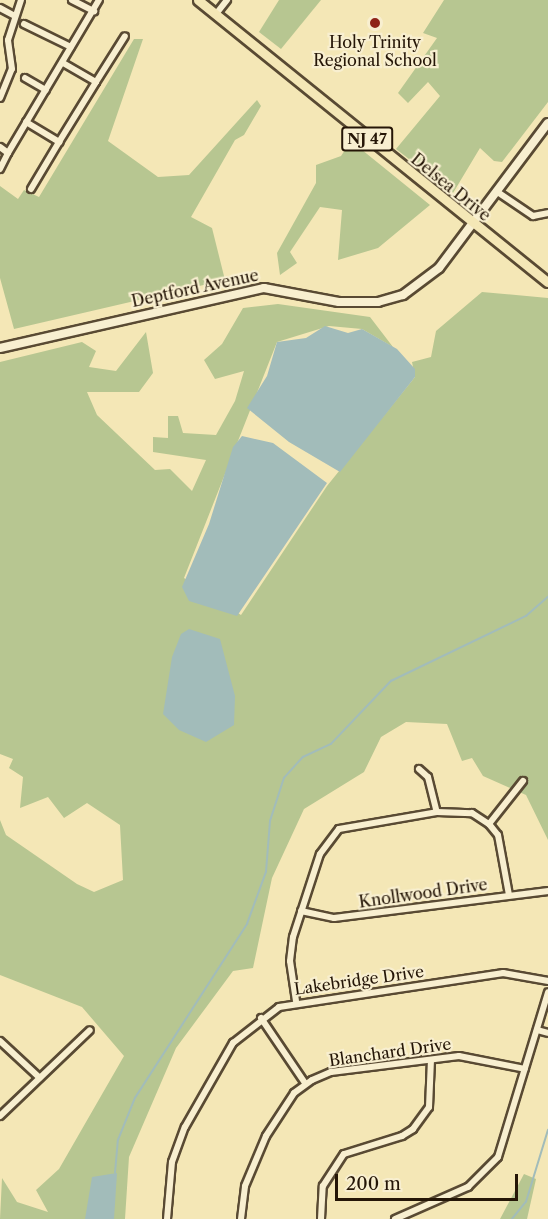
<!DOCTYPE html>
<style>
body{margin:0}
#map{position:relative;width:548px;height:1219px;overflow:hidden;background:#f4e7b6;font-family:"Libre Caslon Text",serif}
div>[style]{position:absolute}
.green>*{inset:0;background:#b7c691}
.water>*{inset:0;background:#a2bcba}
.stream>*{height:1.5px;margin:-0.75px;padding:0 0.75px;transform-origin:0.75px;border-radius:0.75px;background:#a2bcba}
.roads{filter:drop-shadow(2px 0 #594a33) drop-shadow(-2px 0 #594a33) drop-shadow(0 2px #594a33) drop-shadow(0 -2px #594a33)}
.street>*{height:6px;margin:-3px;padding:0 3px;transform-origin:3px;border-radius:3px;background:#f8efd0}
.secondary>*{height:8px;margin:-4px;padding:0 4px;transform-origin:4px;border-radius:4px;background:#f8efd0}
.primary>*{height:9px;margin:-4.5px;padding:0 4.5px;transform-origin:4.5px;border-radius:4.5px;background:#f4e7b6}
.dots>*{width:16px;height:16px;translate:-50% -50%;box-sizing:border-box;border:3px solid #f8efd0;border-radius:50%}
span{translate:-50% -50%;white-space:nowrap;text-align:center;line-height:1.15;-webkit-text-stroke:4.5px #f8efd0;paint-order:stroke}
.shield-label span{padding:2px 4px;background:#f8efd0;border:2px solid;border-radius:4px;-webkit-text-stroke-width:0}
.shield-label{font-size:15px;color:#251607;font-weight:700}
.poi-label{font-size:16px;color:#251607}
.street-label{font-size:16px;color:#251607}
.scale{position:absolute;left:335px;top:1174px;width:183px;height:27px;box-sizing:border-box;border:3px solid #251607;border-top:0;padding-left:8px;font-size:18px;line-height:21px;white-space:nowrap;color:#251607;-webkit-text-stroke:4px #f8efd0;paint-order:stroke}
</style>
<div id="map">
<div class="green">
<div style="clip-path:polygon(279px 0,321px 0,281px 49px,259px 32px)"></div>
<div style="clip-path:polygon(444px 0,548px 0,548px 102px,502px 162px,494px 161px,480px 148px,453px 193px,396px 149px,440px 96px,428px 82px,408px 103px,398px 93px,437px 38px,423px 33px)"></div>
<div style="clip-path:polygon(134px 39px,143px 39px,108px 141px,158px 177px,189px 175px,257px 100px,261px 106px,244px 135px,235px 140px,191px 217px,212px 228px,225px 280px,14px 329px,0 278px,0 186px,18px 199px,24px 190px,39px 197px)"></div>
<div style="clip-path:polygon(351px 141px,430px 205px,378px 248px,338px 260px,342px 210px,320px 207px,290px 252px,297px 263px,280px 275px,277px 253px,316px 183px,316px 165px,341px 156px)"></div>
<div style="clip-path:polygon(482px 292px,548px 298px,548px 840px,526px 795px,483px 776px,472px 758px,462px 761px,447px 724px,406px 722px,381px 737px,364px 772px,304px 809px,272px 878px,253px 968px,233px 971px,176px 1048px,129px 1157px,125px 1219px,0 1219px,2px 1178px,17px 1202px,48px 1212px,36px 1190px,59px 1169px,124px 1056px,82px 1007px,0 975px,0 820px,6px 835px,77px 884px,94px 892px,123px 880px,120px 825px,87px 803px,64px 818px,48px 797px,20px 808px,23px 777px,9px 768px,13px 759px,0 754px,0 362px,82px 342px,96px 351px,89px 367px,116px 371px,146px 332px,153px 373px,139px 392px,87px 392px,97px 415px,155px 470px,170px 469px,192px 491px,206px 460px,153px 452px,153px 437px,168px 438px,168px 416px,178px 416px,183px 433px,216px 435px,235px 401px,244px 371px,215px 379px,204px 360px,222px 344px,243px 308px,278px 304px,370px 317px,393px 347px,362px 329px,329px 326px,277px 342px,184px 578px,241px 615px,327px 486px,415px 377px,412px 362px,431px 357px,436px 331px)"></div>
<div style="clip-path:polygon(524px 1174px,536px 1179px,527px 1219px,500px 1219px)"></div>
</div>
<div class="water">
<div style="clip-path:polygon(325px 326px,348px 333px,362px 329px,397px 349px,415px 369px,415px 377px,340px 472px,289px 442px,247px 408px,267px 376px,277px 342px,306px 338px)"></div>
<div style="clip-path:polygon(242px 436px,273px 443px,327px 483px,237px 616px,189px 601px,182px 587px,209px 524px,233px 447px)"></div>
<div style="clip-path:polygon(189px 629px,220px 639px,235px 696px,234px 725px,206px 742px,179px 730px,163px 714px,172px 657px,181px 634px)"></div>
<div style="clip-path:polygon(117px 1173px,114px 1219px,85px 1219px,92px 1177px)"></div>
</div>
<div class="stream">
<div style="left:115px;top:1173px;width:33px;rotate:-85deg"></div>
<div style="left:118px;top:1140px;width:45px;rotate:-68deg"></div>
<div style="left:135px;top:1098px;width:207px;rotate:-57.2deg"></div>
<div style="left:247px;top:924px;width:55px;rotate:-69.9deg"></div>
<div style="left:266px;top:872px;width:51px;rotate:-85.5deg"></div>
<div style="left:270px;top:821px;width:45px;rotate:-72deg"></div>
<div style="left:284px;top:778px;width:28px;rotate:-48deg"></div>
<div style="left:303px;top:757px;width:31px;rotate:-25deg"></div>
<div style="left:331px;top:744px;width:87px;rotate:-46.4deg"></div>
<div style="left:391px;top:681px;width:150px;rotate:-25.7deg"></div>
<div style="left:526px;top:616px;width:29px;rotate:-41deg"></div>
<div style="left:512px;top:1219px;width:22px;rotate:-51deg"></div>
<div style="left:526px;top:1202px;width:75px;rotate:-73deg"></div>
</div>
<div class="roads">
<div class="street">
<div style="left:72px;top:0;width:25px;rotate:27deg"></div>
<div style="left:0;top:8px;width:15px;rotate:28deg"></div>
<div style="left:216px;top:14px;width:18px;rotate:-52deg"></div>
<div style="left:24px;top:24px;width:52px;rotate:26.1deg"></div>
<div style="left:25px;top:78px;width:24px;rotate:30deg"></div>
<div style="left:96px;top:82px;width:54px;rotate:-57.8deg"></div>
<div style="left:0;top:98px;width:31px;rotate:-68deg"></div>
<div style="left:12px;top:69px;width:29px;rotate:-98deg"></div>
<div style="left:8px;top:40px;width:42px;rotate:-72deg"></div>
<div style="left:26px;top:122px;width:39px;rotate:31deg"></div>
<div style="left:59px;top:142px;width:70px;rotate:-58.3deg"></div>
<div style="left:96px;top:82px;width:39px;rotate:-150deg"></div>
<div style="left:0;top:147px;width:10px;rotate:37deg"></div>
<div style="left:8px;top:153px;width:18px;rotate:117deg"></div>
<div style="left:8px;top:153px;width:178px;rotate:-59.3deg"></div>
<div style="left:31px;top:189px;width:55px;rotate:-59.2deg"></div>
<div style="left:496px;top:191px;width:45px;rotate:34deg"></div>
<div style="left:533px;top:216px;width:15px;rotate:-11deg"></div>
<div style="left:419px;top:769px;width:12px;rotate:42deg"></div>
<div style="left:428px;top:777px;width:36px;rotate:76deg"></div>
<div style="left:489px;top:824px;width:55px;rotate:-51.7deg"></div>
<div style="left:301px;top:911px;width:34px;rotate:12deg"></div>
<div style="left:334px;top:918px;width:216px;rotate:-7.2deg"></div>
<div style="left:296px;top:1001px;width:40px;rotate:-98.5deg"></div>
<div style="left:290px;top:961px;width:24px;rotate:-83deg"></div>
<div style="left:293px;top:937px;width:87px;rotate:-72deg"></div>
<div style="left:320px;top:854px;width:31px;rotate:-53deg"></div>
<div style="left:339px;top:829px;width:99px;rotate:-9.8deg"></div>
<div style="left:437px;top:812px;width:35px;rotate:2deg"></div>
<div style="left:472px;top:813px;width:20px;rotate:33deg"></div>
<div style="left:489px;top:824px;width:14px;rotate:51deg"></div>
<div style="left:498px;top:835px;width:61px;rotate:79.6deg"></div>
<div style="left:261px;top:1018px;width:78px;rotate:55.9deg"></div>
<div style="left:537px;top:1030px;width:11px;rotate:15deg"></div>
<div style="left:0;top:1041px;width:54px;rotate:42.8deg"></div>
<div style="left:0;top:1116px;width:124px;rotate:-43.7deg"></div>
<div style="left:167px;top:1219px;width:57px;rotate:-85deg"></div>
<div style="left:172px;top:1162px;width:37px;rotate:-70deg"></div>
<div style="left:185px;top:1127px;width:97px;rotate:-60.3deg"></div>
<div style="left:233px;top:1043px;width:58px;rotate:-38deg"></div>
<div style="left:279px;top:1007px;width:227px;rotate:-8.6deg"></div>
<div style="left:503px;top:973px;width:46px;rotate:10.1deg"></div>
<div style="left:241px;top:1219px;width:33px;rotate:-83deg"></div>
<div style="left:245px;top:1186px;width:54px;rotate:-67.2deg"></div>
<div style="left:266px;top:1136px;width:51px;rotate:-56.9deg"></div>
<div style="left:294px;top:1093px;width:22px;rotate:-36deg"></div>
<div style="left:312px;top:1080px;width:21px;rotate:-23deg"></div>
<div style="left:331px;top:1072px;width:129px;rotate:-7.1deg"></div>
<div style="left:459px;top:1056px;width:67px;rotate:11.1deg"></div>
<div style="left:321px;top:1219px;width:33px;rotate:-87deg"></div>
<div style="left:323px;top:1186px;width:38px;rotate:-57deg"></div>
<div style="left:344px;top:1154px;width:61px;rotate:-17.2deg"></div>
<div style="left:402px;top:1136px;width:13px;rotate:-32deg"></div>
<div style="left:413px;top:1129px;width:27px;rotate:-54deg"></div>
<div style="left:429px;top:1107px;width:47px;rotate:-87.6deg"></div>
<div style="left:395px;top:1219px;width:80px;rotate:-23.7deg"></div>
<div style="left:468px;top:1187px;width:42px;rotate:-45deg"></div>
<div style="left:498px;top:1157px;width:172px;rotate:-73.1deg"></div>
</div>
<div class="secondary">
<div style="left:0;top:348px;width:271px;rotate:-12.8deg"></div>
<div style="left:264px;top:288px;width:76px;rotate:10.6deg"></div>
<div style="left:339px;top:302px;width:39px"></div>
<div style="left:378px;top:302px;width:26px;rotate:-16deg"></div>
<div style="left:403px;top:295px;width:45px;rotate:-36.9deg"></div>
<div style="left:439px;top:268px;width:181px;rotate:-53.1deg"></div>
</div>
<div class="primary">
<div style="left:198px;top:0;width:449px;rotate:38.9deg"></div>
</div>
</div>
<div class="dots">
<div style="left:375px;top:23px;background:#8f2418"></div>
</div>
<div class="shield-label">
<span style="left:367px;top:139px">NJ 47</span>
</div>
<div class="poi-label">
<span style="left:375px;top:51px">Holy Trinity<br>Regional School</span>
</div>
<div class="street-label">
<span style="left:451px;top:187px;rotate:39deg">Delsea Drive</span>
<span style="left:195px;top:288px;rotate:-12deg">Deptford Avenue</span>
<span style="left:423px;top:893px;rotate:-8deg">Knollwood Drive</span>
<span style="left:359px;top:980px;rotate:-8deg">Lakebridge Drive</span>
<span style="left:390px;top:1052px;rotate:-8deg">Blanchard Drive</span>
</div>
<div class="scale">200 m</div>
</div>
